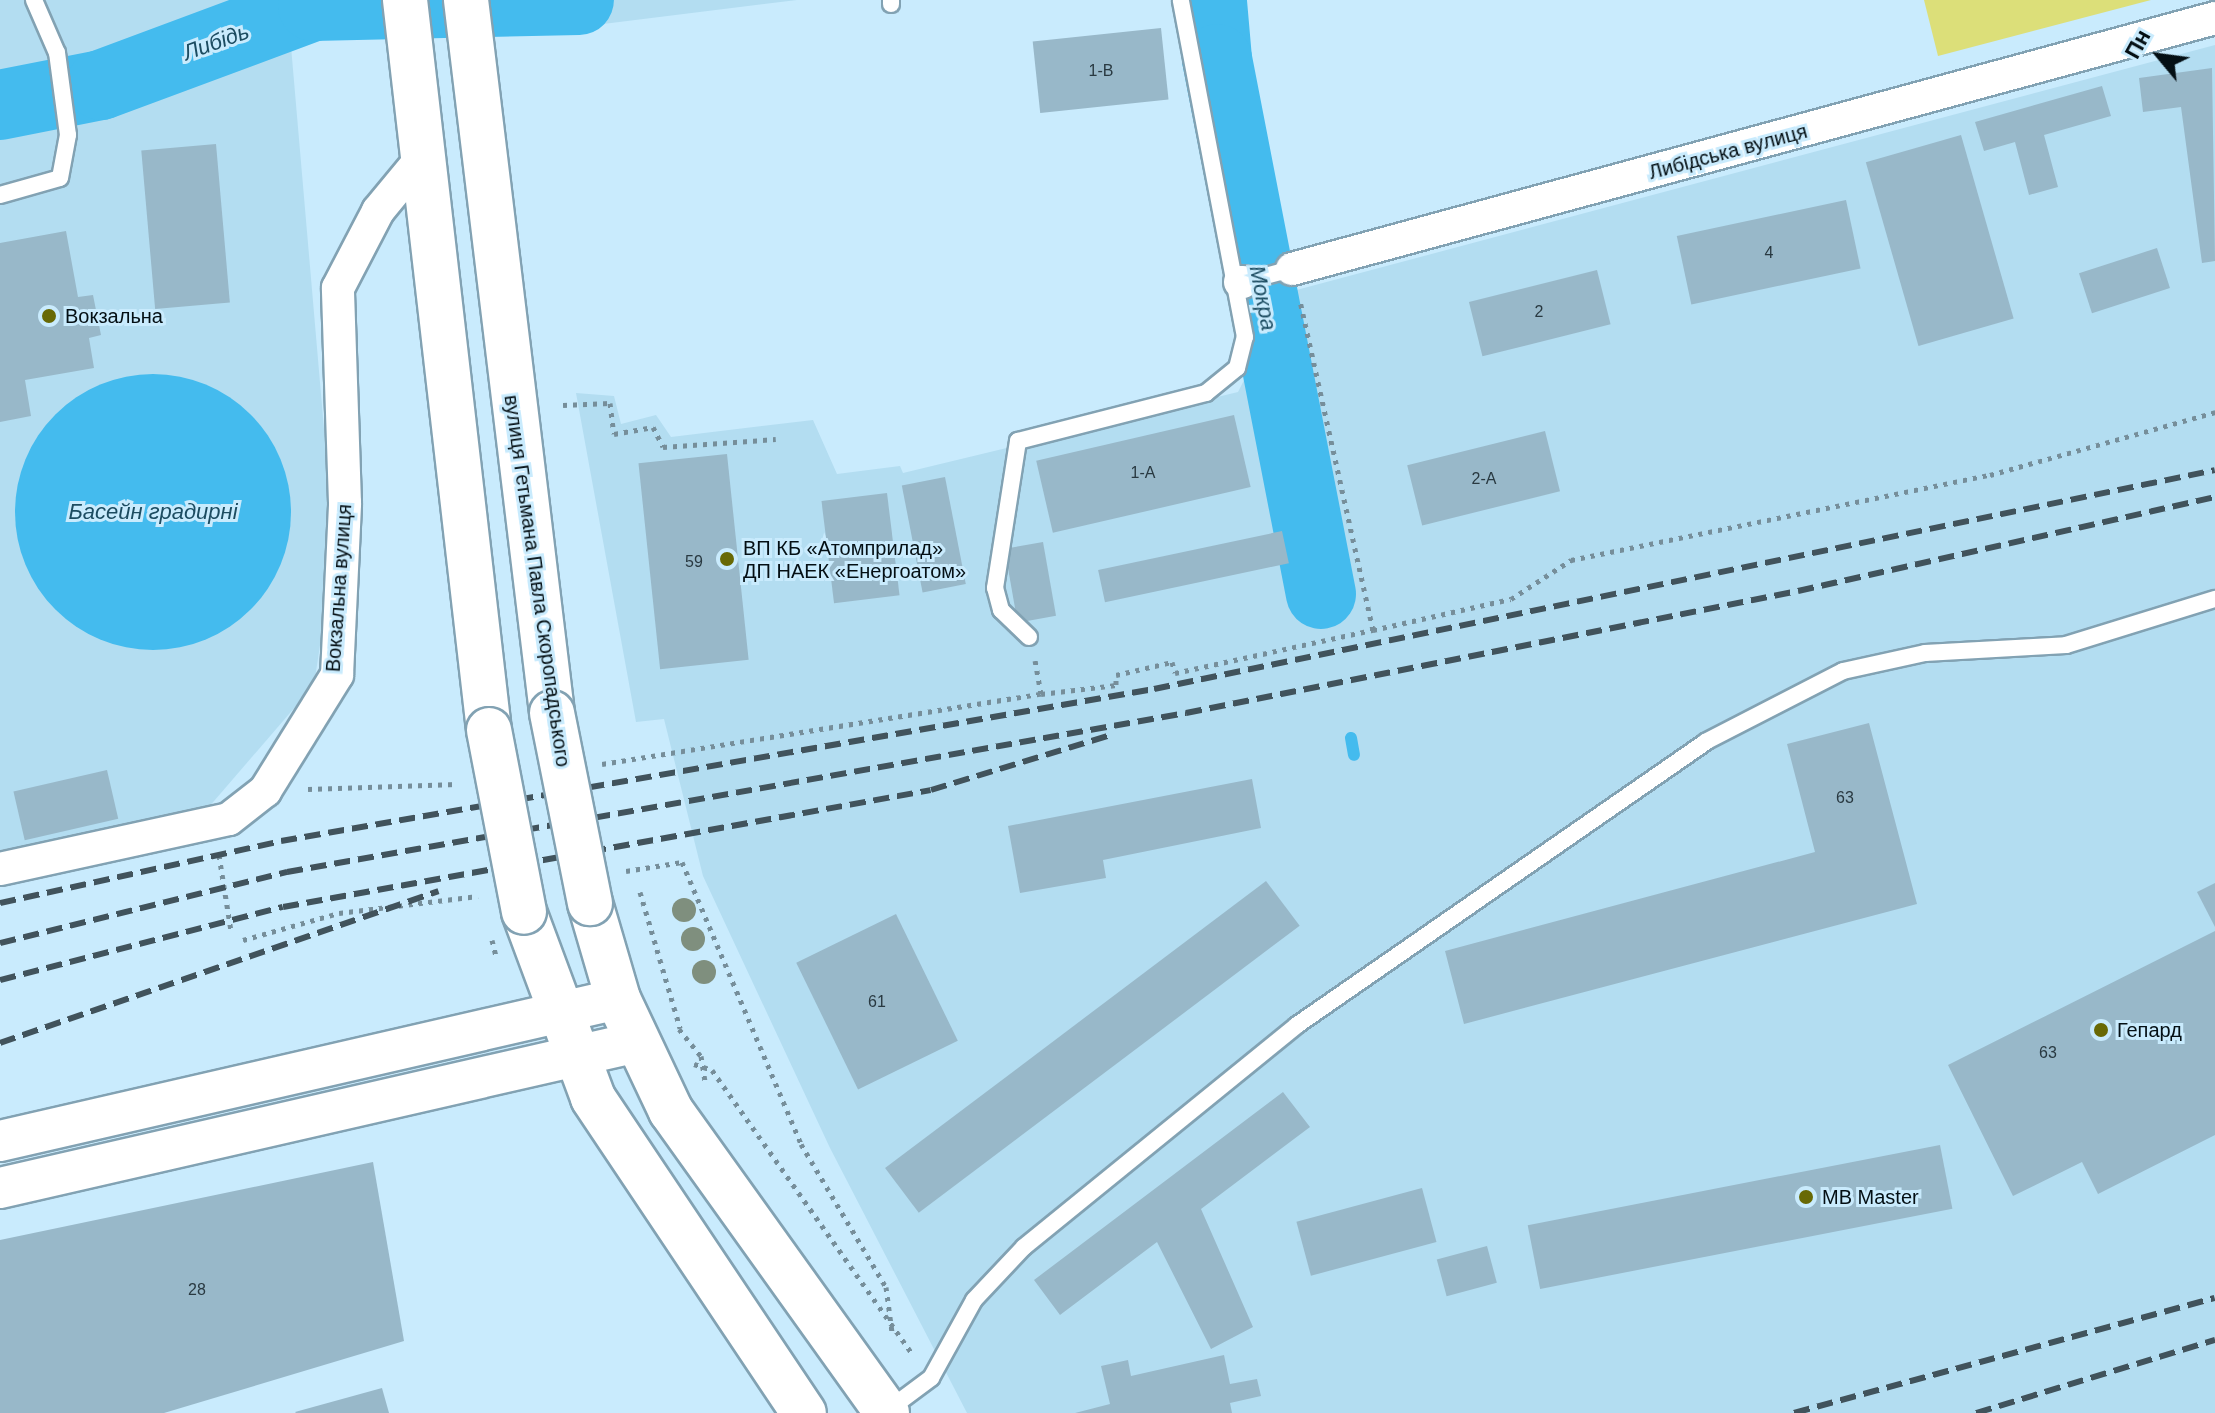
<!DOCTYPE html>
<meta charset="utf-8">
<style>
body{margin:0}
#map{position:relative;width:2215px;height:1413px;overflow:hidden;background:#c9ebfd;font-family:Arial,sans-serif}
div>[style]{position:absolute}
.built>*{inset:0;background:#b3ddf1}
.green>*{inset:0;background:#dcdf79}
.water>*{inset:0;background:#4be}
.round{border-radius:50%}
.stream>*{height:12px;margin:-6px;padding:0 6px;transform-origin:6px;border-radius:6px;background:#4be}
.river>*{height:70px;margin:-35px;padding:0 35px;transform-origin:35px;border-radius:35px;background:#4be}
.building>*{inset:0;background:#98b8c9;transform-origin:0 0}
.path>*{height:5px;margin-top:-2.5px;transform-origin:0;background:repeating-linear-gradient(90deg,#768e9a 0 4px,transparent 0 10px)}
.roads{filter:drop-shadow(2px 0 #82a2b3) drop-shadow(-2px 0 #82a2b3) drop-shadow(0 2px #82a2b3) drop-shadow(0 -2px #82a2b3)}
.service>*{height:16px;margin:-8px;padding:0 8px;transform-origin:8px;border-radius:8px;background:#fff}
.minor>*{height:32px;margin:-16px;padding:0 16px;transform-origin:16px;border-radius:16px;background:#fff}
.tertiary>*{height:40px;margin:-20px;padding:0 20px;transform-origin:20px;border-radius:20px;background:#fff}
.secondary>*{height:44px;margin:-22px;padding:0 22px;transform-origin:22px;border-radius:22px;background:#fff}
.rail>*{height:6px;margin-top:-3px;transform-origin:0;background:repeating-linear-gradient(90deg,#41535c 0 16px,transparent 0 24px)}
.path-bridge>*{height:5px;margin-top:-2.5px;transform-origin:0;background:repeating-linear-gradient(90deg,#768e9a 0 4px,transparent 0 10px)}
.bridges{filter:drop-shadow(2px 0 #82a2b3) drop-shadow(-2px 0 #82a2b3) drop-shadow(0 2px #82a2b3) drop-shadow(0 -2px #82a2b3)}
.secondary-bridge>*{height:44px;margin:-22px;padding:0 22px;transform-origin:22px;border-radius:22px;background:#fff}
.trees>*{width:24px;height:24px;margin:-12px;border-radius:50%;background:#7f8f7e}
.dots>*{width:22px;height:22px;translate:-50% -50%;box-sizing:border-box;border:4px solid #c9ebfd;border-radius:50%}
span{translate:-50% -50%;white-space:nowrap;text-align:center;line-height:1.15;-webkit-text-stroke:6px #c9ebfd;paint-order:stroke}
.number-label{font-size:16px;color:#293941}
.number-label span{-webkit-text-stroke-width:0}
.street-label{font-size:20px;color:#040f14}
.poi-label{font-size:20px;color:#040f14}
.left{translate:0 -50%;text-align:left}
.water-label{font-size:22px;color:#1c4c61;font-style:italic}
.north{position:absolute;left:2119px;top:16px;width:80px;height:80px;-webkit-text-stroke:6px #c9ebfd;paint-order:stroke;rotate:299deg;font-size:22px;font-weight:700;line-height:32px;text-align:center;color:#040f14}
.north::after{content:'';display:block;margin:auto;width:28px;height:36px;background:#040f14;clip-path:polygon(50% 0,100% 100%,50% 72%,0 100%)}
</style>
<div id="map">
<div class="built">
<div style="clip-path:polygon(0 0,287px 0,331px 510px,330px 579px,314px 685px,202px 815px,0 850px)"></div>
<div style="clip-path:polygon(538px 0,797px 0,579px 27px,559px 24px,539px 10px)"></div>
<div style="clip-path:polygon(2215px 45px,2215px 1413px,967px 1413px,830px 1148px,703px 876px,664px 719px,636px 722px,576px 393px,614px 396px,621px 424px,656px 415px,671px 437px,813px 420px,837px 474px,900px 466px,903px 473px,1238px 392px,1289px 292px)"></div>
</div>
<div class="green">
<div style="clip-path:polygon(1924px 0,2151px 0,1938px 56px)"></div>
<div style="clip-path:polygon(1294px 276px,1341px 548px,1325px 539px,1314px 552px,1323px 595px,1293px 604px,1250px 369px,1249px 289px)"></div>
</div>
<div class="water">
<div class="round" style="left:15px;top:374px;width:276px;height:276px"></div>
</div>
<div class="stream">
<div style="left:1351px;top:738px;width:17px;rotate:80deg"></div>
</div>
<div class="river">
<div style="left:1212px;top:2px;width:57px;rotate:85deg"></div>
<div style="left:1217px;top:59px;width:545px;rotate:79deg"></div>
<div style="left:0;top:105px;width:103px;rotate:-11.2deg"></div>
<div style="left:101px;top:85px;width:226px;rotate:-20.4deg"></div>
<div style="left:313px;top:6px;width:266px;rotate:-1.3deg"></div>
</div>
<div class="building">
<div style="left:1161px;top:28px;width:72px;height:129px;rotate:84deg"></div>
<div style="clip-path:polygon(2212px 68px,2215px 261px,2202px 263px,2181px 107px,2143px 112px,2139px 78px)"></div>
<div style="clip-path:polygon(2102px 86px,2111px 116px,2044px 135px,2058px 187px,2029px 195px,2015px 142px,1984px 151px,1975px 122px)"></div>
<div style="left:1961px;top:135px;width:191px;height:99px;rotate:74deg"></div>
<div style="left:216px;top:144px;width:159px;height:75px;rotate:85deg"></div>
<div style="left:1846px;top:200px;width:70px;height:173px;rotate:78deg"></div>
<div style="clip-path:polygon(66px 231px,78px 297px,93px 295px,101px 335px,89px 338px,94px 368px,25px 380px,31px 416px,0 422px,0 243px)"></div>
<div style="left:2157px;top:248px;width:42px;height:82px;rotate:72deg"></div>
<div style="left:1597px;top:270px;width:56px;height:132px;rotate:76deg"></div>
<div style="left:1234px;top:415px;width:74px;height:203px;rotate:77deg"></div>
<div style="left:1545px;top:431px;width:62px;height:142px;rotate:76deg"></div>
<div style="left:727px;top:454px;width:207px;height:89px;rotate:84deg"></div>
<div style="left:945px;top:477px;width:109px;height:44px;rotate:79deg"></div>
<div style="left:887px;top:493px;width:103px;height:66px;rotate:83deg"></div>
<div style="left:1282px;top:531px;width:33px;height:188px;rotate:78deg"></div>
<div style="left:1043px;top:542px;width:75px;height:39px;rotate:80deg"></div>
<div style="clip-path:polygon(1869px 723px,1917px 904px,1464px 1024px,1445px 951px,1815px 852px,1787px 744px)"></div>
<div style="left:107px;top:770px;width:50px;height:96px;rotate:77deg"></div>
<div style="clip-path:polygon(1252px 779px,1261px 828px,1103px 860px,1106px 878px,1020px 893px,1008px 826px)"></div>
<div style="left:1266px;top:881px;width:56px;height:477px;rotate:53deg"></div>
<div style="clip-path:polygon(2215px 883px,2215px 927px,2197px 892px)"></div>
<div style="left:896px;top:914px;width:141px;height:111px;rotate:64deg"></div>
<div style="clip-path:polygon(2215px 931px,2215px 1135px,2098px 1194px,2082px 1162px,2013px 1196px,1948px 1065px)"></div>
<div style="clip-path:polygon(1283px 1092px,1310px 1127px,1201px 1209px,1253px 1327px,1211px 1349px,1157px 1242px,1060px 1315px,1034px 1280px)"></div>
<div style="left:1940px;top:1145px;width:65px;height:420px;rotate:79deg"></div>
<div style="clip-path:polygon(373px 1162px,404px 1341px,164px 1413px,0 1413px,0 1240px)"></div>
<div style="left:1422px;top:1188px;width:56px;height:130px;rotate:75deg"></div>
<div style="left:1487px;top:1246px;width:38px;height:52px;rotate:75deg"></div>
<div style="clip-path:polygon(1224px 1355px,1230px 1384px,1257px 1379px,1261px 1396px,1230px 1403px,1232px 1413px,1075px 1413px,1110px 1404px,1101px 1366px,1128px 1360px,1131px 1376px)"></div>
<div style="clip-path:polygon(382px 1388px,389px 1413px,296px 1413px,295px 1412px)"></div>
</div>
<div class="path">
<div style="left:563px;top:405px;width:47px;rotate:-2.4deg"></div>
<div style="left:610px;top:403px;width:31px;rotate:83deg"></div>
<div style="left:614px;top:434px;width:40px;rotate:-10deg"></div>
<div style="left:653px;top:427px;width:22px;rotate:63deg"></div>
<div style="left:663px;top:447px;width:113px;rotate:-4deg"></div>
<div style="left:1373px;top:630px;width:141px;rotate:-12.7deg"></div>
<div style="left:1511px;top:599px;width:72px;rotate:-33deg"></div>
<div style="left:1571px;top:560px;width:428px;rotate:-11.5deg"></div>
<div style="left:1990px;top:475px;width:234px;rotate:-15.6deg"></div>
<div style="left:1041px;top:694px;width:76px;rotate:-6.8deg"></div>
<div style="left:1116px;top:685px;width:10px;rotate:-90deg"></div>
<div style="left:1116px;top:675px;width:57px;rotate:-13.1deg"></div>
<div style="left:1172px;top:662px;width:11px;rotate:75deg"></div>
<div style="left:1175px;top:673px;width:203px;rotate:-12.3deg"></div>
<div style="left:1373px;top:630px;width:337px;rotate:-102.5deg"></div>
<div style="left:602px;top:764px;width:445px;rotate:-9.1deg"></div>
<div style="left:1041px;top:694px;width:34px;rotate:-100deg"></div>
<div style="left:308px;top:789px;width:149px;rotate:-1.9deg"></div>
<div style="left:219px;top:855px;width:77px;rotate:81deg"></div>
<div style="left:626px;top:871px;width:57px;rotate:-9.1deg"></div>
<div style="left:682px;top:862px;width:306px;rotate:67.1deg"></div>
<div style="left:801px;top:1144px;width:166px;rotate:59.3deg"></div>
<div style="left:886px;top:1287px;width:45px;rotate:82.4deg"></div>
<div style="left:640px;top:892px;width:142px;rotate:73.6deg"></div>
<div style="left:243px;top:940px;width:100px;rotate:-15.7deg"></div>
<div style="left:339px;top:913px;width:140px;rotate:-7deg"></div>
<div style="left:679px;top:1029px;width:35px;rotate:51deg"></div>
<div style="left:701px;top:1056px;width:26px;rotate:81deg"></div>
<div style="left:694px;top:1064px;width:19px;rotate:18deg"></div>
<div style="left:712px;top:1070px;width:349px;rotate:54.8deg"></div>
</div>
<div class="roads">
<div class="service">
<div style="left:891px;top:0;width:4px;rotate:90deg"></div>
<div style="left:0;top:195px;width:62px;rotate:-15.8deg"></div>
<div style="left:60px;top:178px;width:44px;rotate:-79.5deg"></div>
<div style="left:68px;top:135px;width:83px;rotate:-97.6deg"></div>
<div style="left:57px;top:53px;width:58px;rotate:-113.5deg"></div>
<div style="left:1243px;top:282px;width:51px;rotate:-14.9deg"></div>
<div style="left:1029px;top:637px;width:39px;rotate:-136deg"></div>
<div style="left:1001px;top:610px;width:23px;rotate:-105deg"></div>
<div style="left:995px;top:588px;width:149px;rotate:-81.1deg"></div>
<div style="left:1018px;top:441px;width:194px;rotate:-14.3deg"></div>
<div style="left:1206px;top:393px;width:40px;rotate:-39deg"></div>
<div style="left:1237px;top:368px;width:32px;rotate:-76deg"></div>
<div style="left:1245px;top:337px;width:343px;rotate:-100.8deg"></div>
<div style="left:888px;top:1410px;width:54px;rotate:-36.7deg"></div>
<div style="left:931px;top:1378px;width:89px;rotate:-61.1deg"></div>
<div style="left:974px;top:1300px;width:73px;rotate:-46.7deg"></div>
<div style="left:1024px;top:1247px;width:352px;rotate:-39.1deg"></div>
<div style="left:1297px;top:1025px;width:497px;rotate:-34.7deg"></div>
<div style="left:1705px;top:742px;width:155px;rotate:-27.2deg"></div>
<div style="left:1843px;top:671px;width:84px;rotate:-12.4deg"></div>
<div style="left:1925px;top:653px;width:141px;rotate:-3.2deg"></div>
<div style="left:2066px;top:645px;width:156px;rotate:-17.2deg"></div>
</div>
<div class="minor">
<div style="left:1292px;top:269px;width:957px;rotate:-15.21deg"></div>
<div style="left:1240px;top:282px;width:3px"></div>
<div style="left:0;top:869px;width:234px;rotate:-12.3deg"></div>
<div style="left:229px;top:819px;width:46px;rotate:-37.9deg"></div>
<div style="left:265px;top:791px;width:137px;rotate:-58.2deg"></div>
<div style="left:337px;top:675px;width:172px;rotate:-87.3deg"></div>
<div style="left:345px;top:503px;width:215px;rotate:-91.9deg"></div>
<div style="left:338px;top:288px;width:87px;rotate:-62.5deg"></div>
<div style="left:378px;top:211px;width:66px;rotate:-50.5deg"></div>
</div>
<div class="tertiary">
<div style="left:0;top:1141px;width:634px;rotate:-12.94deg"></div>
<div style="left:0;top:1188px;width:654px;rotate:-12.91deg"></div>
</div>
<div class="secondary">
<div style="left:405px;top:0;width:735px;rotate:83.44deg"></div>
<div style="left:466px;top:0;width:718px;rotate:83.12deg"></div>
<div style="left:590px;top:903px;width:100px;rotate:73.7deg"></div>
<div style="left:618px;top:999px;width:124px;rotate:64.7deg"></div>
<div style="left:671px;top:1111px;width:371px;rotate:54.4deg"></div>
<div style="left:524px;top:912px;width:198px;rotate:69.6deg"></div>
<div style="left:593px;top:1098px;width:379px;rotate:56.2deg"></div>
</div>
</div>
<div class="rail">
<div style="left:0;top:903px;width:288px;rotate:-12.4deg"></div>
<div style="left:281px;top:841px;width:886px;rotate:-9.88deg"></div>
<div style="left:1154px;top:689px;width:1083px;rotate:-11.66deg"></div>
<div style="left:0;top:943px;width:296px;rotate:-13.9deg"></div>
<div style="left:287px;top:872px;width:913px;rotate:-10.03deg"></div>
<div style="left:1186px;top:713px;width:624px;rotate:-11.27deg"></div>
<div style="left:1798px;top:591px;width:427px;rotate:-12.7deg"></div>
<div style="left:0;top:980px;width:292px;rotate:-14.5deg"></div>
<div style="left:283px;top:907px;width:658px;rotate:-10.23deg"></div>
<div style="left:931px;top:790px;width:185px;rotate:-17deg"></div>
<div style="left:0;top:1043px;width:464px;rotate:-19.1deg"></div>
<div style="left:1794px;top:1413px;width:436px;rotate:-15.3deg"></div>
<div style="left:1976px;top:1413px;width:250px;rotate:-17deg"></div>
</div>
<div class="path-bridge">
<div style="left:492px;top:940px;width:16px;rotate:76deg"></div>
</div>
<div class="bridges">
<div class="secondary-bridge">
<div style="left:552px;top:713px;width:194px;rotate:78.7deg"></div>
<div style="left:489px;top:730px;width:185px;rotate:79.1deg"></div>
</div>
</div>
<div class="trees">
<div style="left:684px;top:910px"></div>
<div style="left:693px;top:939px"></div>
<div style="left:704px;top:972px"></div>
</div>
<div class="dots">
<div style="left:49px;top:316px;background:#686905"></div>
<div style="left:727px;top:559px;background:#686905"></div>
<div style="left:2101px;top:1030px;background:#686905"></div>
<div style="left:1806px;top:1197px;background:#686905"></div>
</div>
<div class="number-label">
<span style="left:1101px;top:71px">1-В</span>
<span style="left:1769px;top:253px">4</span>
<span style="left:1539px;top:312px">2</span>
<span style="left:1143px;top:473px">1-А</span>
<span style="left:1484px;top:479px">2-А</span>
<span style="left:694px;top:562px">59</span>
<span style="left:1845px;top:798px">63</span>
<span style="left:877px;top:1002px">61</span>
<span style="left:2048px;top:1053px">63</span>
<span style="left:197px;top:1290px">28</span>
</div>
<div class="street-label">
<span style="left:1728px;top:152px;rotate:-15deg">Либідська вулиця</span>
<span style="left:537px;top:581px;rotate:82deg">вулиця Гетьмана Павла Скоропадського</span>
<span style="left:339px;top:588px;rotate:-86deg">Вокзальна вулиця</span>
</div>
<div class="poi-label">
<span class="left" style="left:65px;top:316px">Вокзальна</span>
<span class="left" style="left:743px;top:560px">ВП КБ «Атомприлад»<br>ДП НАЕК «Енергоатом»</span>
<span class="left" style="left:2117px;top:1030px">Гепард</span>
<span class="left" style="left:1822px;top:1197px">MB Master</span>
</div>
<div class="water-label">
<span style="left:216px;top:42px;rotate:-20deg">Либідь</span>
<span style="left:1263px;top:298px;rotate:79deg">Мокра</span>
<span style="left:153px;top:512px">Басейн градирні</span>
</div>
<div class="north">Пн</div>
</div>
